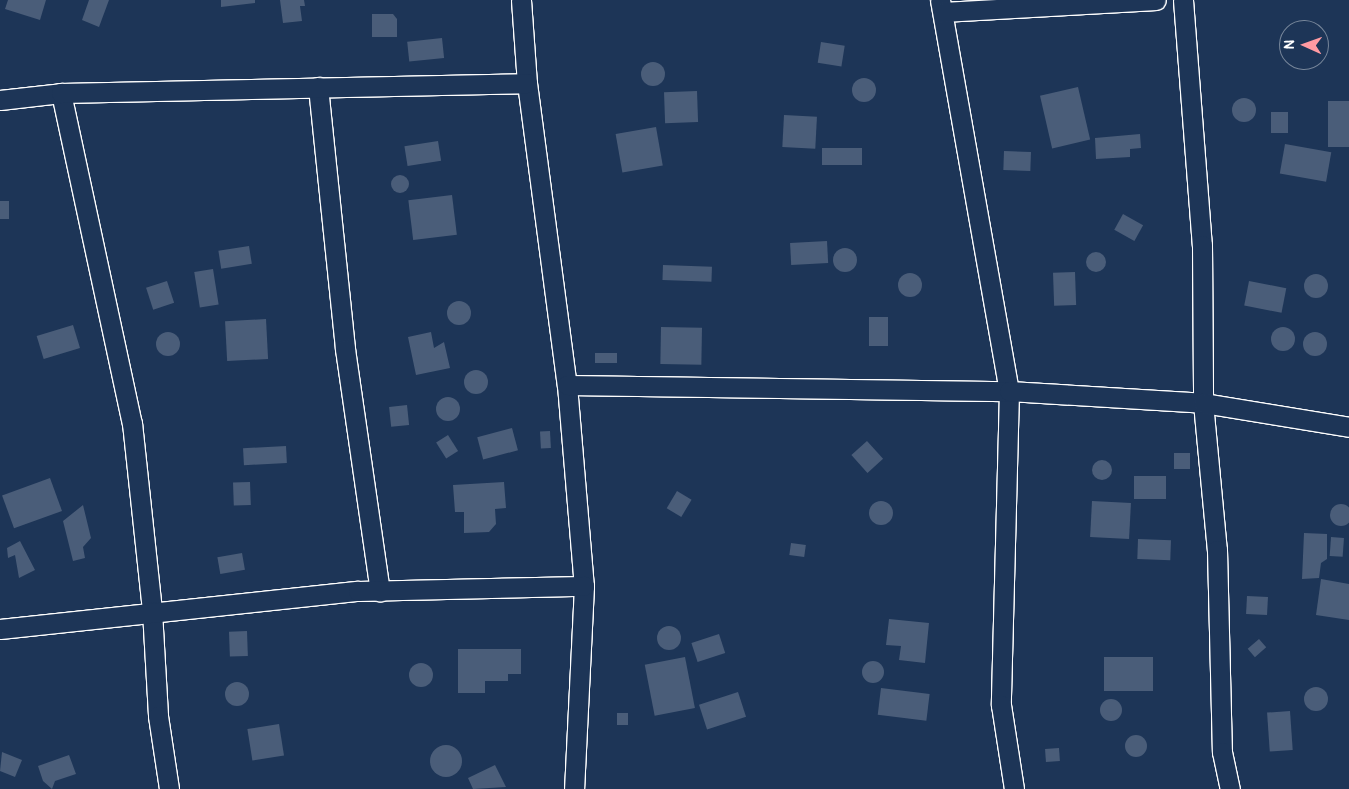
<!DOCTYPE html>
<style>
body{margin:0}
#map{position:relative;width:1349px;height:789px;overflow:hidden;background:#1d3557;font-family:Pangolin,sans-serif}
div>[style]{position:absolute}
.building>*{inset:0;background:#4a5d79;transform-origin:0 0}
.round{border-radius:50%}
.roads{filter:drop-shadow(1px 0 #fff) drop-shadow(-1px 0 #fff) drop-shadow(0 1px #fff) drop-shadow(0 -1px #fff)}
.street>*{height:19px;margin:-9.5px;padding:0 9.5px;transform-origin:9.5px;border-radius:9.5px;background:#1d3557}
span{translate:-50% -50%;white-space:nowrap;text-align:center;line-height:1.15;-webkit-text-stroke:5px #1d3557;paint-order:stroke}
.north{position:absolute;left:1279px;top:20px;width:50px;height:50px;box-sizing:border-box;background:#1d3557;border:1px solid #77869a;border-radius:50%;rotate:272deg;font-size:14px;font-weight:700;line-height:20px;text-align:center;color:#fff}
.north::after{content:'';display:block;margin:auto;width:18px;height:22px;background:#ff9aa2;clip-path:polygon(50% 0,100% 100%,50% 72%,0 100%)}
</style>
<div id="map">
<div class="building">
<div style="clip-path:polygon(8px 0,46px 0,40px 20px,5px 9px)"></div>
<div style="clip-path:polygon(89px 0,109px 0,99px 27px,82px 20px)"></div>
<div style="clip-path:polygon(221px 0,255px 0,255px 3px,221px 7px)"></div>
<div style="clip-path:polygon(280px 0,304px 0,305px 6px,300px 6px,302px 21px,283px 23px)"></div>
<div style="clip-path:polygon(372px 14px,393px 14px,397px 19px,397px 37px,372px 37px)"></div>
<div style="left:442px;top:38px;width:20px;height:35px;rotate:84deg"></div>
<div style="left:821px;top:42px;width:24px;height:21px;rotate:9deg"></div>
<div class="round" style="left:641px;top:62px;width:24px;height:24px"></div>
<div class="round" style="left:852px;top:78px;width:24px;height:24px"></div>
<div style="left:1078px;top:87px;width:54px;height:39px;rotate:77deg"></div>
<div style="left:697px;top:91px;width:31px;height:33px;rotate:88deg"></div>
<div class="round" style="left:1232px;top:98px;width:24px;height:24px"></div>
<div style="left:1328px;top:101px;width:21px;height:46px"></div>
<div style="left:1271px;top:112px;width:17px;height:21px"></div>
<div style="left:784px;top:115px;width:33px;height:32px;rotate:3deg"></div>
<div style="left:656px;top:127px;width:39px;height:41px;rotate:80deg"></div>
<div style="clip-path:polygon(1140px 134px,1141px 148px,1130px 149px,1130px 157px,1096px 159px,1095px 138px)"></div>
<div style="left:438px;top:141px;width:20px;height:34px;rotate:81deg"></div>
<div style="left:1285px;top:144px;width:47px;height:30px;rotate:10deg"></div>
<div style="left:822px;top:148px;width:40px;height:17px"></div>
<div style="left:1004px;top:151px;width:27px;height:19px;rotate:2deg"></div>
<div class="round" style="left:391px;top:175px;width:18px;height:18px"></div>
<div style="left:452px;top:195px;width:40px;height:44px;rotate:83deg"></div>
<div style="left:0;top:201px;width:9px;height:18px"></div>
<div style="left:1123px;top:214px;width:23px;height:18px;rotate:29deg"></div>
<div style="left:827px;top:241px;width:22px;height:37px;rotate:87deg"></div>
<div style="left:249px;top:246px;width:18px;height:31px;rotate:81deg"></div>
<div class="round" style="left:833px;top:248px;width:24px;height:24px"></div>
<div class="round" style="left:1086px;top:252px;width:20px;height:20px"></div>
<div style="left:663px;top:265px;width:49px;height:15px;rotate:2deg"></div>
<div style="left:213px;top:269px;width:36px;height:19px;rotate:81deg"></div>
<div style="left:1075px;top:272px;width:33px;height:22px;rotate:88deg"></div>
<div class="round" style="left:898px;top:273px;width:24px;height:24px"></div>
<div class="round" style="left:1304px;top:274px;width:24px;height:24px"></div>
<div style="left:167px;top:281px;width:23px;height:22px;rotate:72deg"></div>
<div style="left:1249px;top:281px;width:38px;height:25px;rotate:11deg"></div>
<div class="round" style="left:447px;top:301px;width:24px;height:24px"></div>
<div style="left:869px;top:317px;width:19px;height:29px"></div>
<div style="left:266px;top:319px;width:40px;height:41px;rotate:87deg"></div>
<div style="left:73px;top:325px;width:24px;height:38px;rotate:73deg"></div>
<div style="left:661px;top:327px;width:41px;height:37px;rotate:1deg"></div>
<div class="round" style="left:1271px;top:327px;width:24px;height:24px"></div>
<div style="clip-path:polygon(431px 332px,434px 348px,444px 342px,450px 368px,416px 375px,408px 337px)"></div>
<div class="round" style="left:156px;top:332px;width:24px;height:24px"></div>
<div class="round" style="left:1303px;top:332px;width:24px;height:24px"></div>
<div style="left:595px;top:353px;width:22px;height:10px"></div>
<div class="round" style="left:464px;top:370px;width:24px;height:24px"></div>
<div class="round" style="left:436px;top:397px;width:24px;height:24px"></div>
<div style="left:407px;top:405px;width:20px;height:18px;rotate:84deg"></div>
<div style="left:512px;top:428px;width:23px;height:36px;rotate:75deg"></div>
<div style="left:550px;top:431px;width:17px;height:10px;rotate:87deg"></div>
<div style="left:448px;top:435px;width:19px;height:14px;rotate:58deg"></div>
<div style="left:867px;top:441px;width:24px;height:21px;rotate:48deg"></div>
<div style="left:286px;top:446px;width:17px;height:43px;rotate:87deg"></div>
<div style="left:1174px;top:453px;width:16px;height:16px"></div>
<div class="round" style="left:1092px;top:460px;width:20px;height:20px"></div>
<div style="left:1134px;top:476px;width:32px;height:23px"></div>
<div style="left:50px;top:478px;width:35px;height:51px;rotate:70deg"></div>
<div style="left:250px;top:482px;width:23px;height:17px;rotate:88deg"></div>
<div style="clip-path:polygon(504px 482px,506px 508px,495px 509px,496px 524px,489px 532px,464px 533px,464px 512px,455px 512px,453px 485px)"></div>
<div style="left:677px;top:491px;width:17px;height:20px;rotate:31deg"></div>
<div style="left:1092px;top:501px;width:39px;height:36px;rotate:3deg"></div>
<div class="round" style="left:869px;top:501px;width:24px;height:24px"></div>
<div class="round" style="left:1330px;top:504px;width:22px;height:22px"></div>
<div style="clip-path:polygon(83px 505px,91px 538px,83px 547px,85px 558px,73px 561px,63px 521px)"></div>
<div style="clip-path:polygon(1304px 533px,1327px 534px,1327px 559px,1321px 563px,1319px 578px,1302px 579px)"></div>
<div style="left:1331px;top:537px;width:13px;height:19px;rotate:4deg"></div>
<div style="left:1138px;top:539px;width:33px;height:20px;rotate:2deg"></div>
<div style="clip-path:polygon(20px 541px,35px 570px,19px 578px,15px 555px,8px 558px,7px 548px)"></div>
<div style="left:791px;top:543px;width:15px;height:12px;rotate:8deg"></div>
<div style="left:242px;top:553px;width:17px;height:25px;rotate:80deg"></div>
<div style="clip-path:polygon(1321px 579px,1349px 584px,1349px 620px,1316px 615px)"></div>
<div style="left:1247px;top:596px;width:21px;height:18px;rotate:3deg"></div>
<div style="clip-path:polygon(889px 619px,929px 623px,925px 663px,899px 660px,901px 646px,886px 645px)"></div>
<div class="round" style="left:657px;top:626px;width:24px;height:24px"></div>
<div style="left:247px;top:631px;width:25px;height:18px;rotate:88deg"></div>
<div style="left:719px;top:634px;width:20px;height:29px;rotate:72deg"></div>
<div style="left:1259px;top:639px;width:11px;height:15px;rotate:49deg"></div>
<div style="clip-path:polygon(458px 649px,521px 649px,521px 674px,508px 674px,508px 681px,485px 681px,485px 693px,458px 693px)"></div>
<div style="left:685px;top:657px;width:52px;height:41px;rotate:79deg"></div>
<div style="left:1104px;top:657px;width:49px;height:34px"></div>
<div class="round" style="left:862px;top:661px;width:22px;height:22px"></div>
<div class="round" style="left:409px;top:663px;width:24px;height:24px"></div>
<div class="round" style="left:225px;top:682px;width:24px;height:24px"></div>
<div class="round" style="left:1304px;top:687px;width:24px;height:24px"></div>
<div style="left:881px;top:688px;width:49px;height:27px;rotate:7deg"></div>
<div style="left:738px;top:692px;width:26px;height:41px;rotate:72deg"></div>
<div class="round" style="left:1100px;top:699px;width:22px;height:22px"></div>
<div style="left:1290px;top:711px;width:39px;height:23px;rotate:86deg"></div>
<div style="left:617px;top:713px;width:11px;height:12px"></div>
<div style="left:279px;top:724px;width:32px;height:32px;rotate:81deg"></div>
<div class="round" style="left:1125px;top:735px;width:22px;height:22px"></div>
<div class="round" style="left:430px;top:745px;width:32px;height:32px"></div>
<div style="left:1059px;top:748px;width:13px;height:14px;rotate:86deg"></div>
<div style="clip-path:polygon(2px 752px,22px 760px,15px 777px,0 771px)"></div>
<div style="clip-path:polygon(69px 755px,76px 774px,55px 781px,52px 789px,43px 781px,38px 766px)"></div>
<div style="clip-path:polygon(495px 765px,506px 787px,473px 789px,468px 778px)"></div>
</div>
<div class="roads">
<div class="street">
<div style="left:521px;top:0;width:83px;rotate:85.9deg"></div>
<div style="left:527px;top:83px;width:305px;rotate:82.5deg"></div>
<div style="left:567px;top:385px;width:202px;rotate:85.2deg"></div>
<div style="left:584px;top:586px;width:203px;rotate:92.8deg"></div>
<div style="left:940px;top:0;width:397px;rotate:80deg"></div>
<div style="left:1009px;top:391px;width:314px;rotate:91.5deg"></div>
<div style="left:1001px;top:705px;width:85px;rotate:81.2deg"></div>
<div style="left:1183px;top:0;width:246px;rotate:85.6deg"></div>
<div style="left:1202px;top:245px;width:158px;rotate:89.6deg"></div>
<div style="left:1203px;top:403px;width:148px;rotate:84.6deg"></div>
<div style="left:1217px;top:550px;width:202px;rotate:88.6deg"></div>
<div style="left:1222px;top:752px;width:38px;rotate:78deg"></div>
<div style="left:943px;top:12px;width:213px;rotate:-3.2deg"></div>
<div style="left:318px;top:87px;width:263px;rotate:84.1deg"></div>
<div style="left:345px;top:349px;width:245px;rotate:81.8deg"></div>
<div style="left:61px;top:93px;width:338px;rotate:77.9deg"></div>
<div style="left:132px;top:423px;width:189px;rotate:83.9deg"></div>
<div style="left:152px;top:611px;width:105px;rotate:86.7deg"></div>
<div style="left:158px;top:716px;width:74px;rotate:81.4deg"></div>
<div style="left:0;top:100px;width:61px;rotate:-6.5deg"></div>
<div style="left:61px;top:93px;width:466px;rotate:-1.2deg"></div>
<div style="left:567px;top:385px;width:442px;rotate:0.8deg"></div>
<div style="left:1009px;top:391px;width:194px;rotate:3.5deg"></div>
<div style="left:1203px;top:403px;width:148px;rotate:9.3deg"></div>
<div style="left:0;top:629px;width:360px;rotate:-6.1deg"></div>
<div style="left:358px;top:591px;width:226px;rotate:-1.3deg"></div>
</div>
</div>
<div class="north">N</div>
</div>
